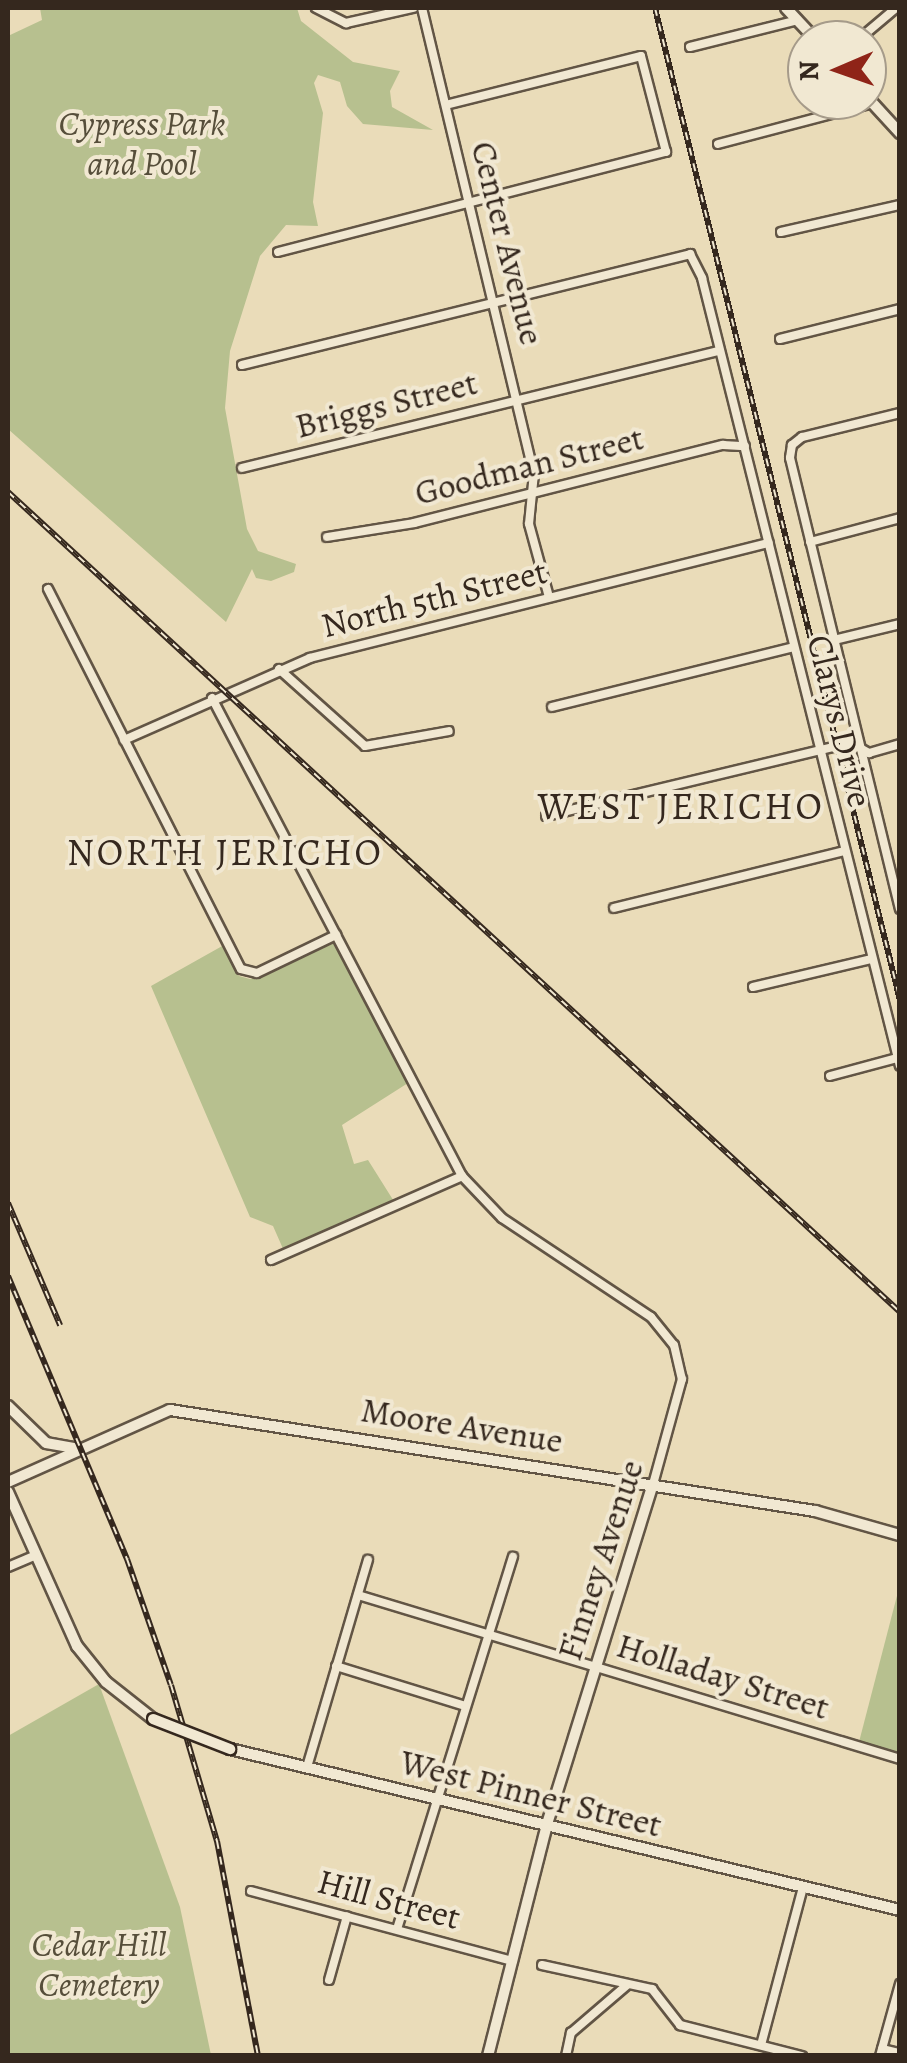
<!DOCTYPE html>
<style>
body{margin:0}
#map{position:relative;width:907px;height:2063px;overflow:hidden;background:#eadcb9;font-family:Alegreya,serif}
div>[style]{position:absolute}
.green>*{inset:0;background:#b7c08f}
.roads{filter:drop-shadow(2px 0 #625545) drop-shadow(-2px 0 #625545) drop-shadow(0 2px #625545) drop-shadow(0 -2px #625545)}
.street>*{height:8px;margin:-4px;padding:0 4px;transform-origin:4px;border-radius:4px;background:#f1e8d2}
.secondary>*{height:10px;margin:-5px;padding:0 5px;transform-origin:5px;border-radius:5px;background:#f1e8d2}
.rail>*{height:6px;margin-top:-3px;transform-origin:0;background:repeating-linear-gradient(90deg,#f1e8d2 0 8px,#35281e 0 16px);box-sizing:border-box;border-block:2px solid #35281e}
.bridges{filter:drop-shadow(2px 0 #35281e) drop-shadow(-2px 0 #35281e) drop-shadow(0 2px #35281e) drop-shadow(0 -2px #35281e)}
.secondary-bridge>*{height:10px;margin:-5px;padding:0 5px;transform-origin:5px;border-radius:5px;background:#f1e8d2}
span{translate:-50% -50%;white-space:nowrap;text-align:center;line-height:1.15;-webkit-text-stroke:8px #f1e8d2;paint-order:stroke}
.park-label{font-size:35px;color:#564e3a;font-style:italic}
.street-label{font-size:35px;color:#35281e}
.neighbourhood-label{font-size:38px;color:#35281e;letter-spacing:2.5px}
.frame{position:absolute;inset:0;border:10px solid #35281e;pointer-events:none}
.north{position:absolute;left:787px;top:20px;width:100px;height:100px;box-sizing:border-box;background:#f1e8d2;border:2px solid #a69b8a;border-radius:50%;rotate:268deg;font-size:28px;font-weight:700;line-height:40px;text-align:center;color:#35281e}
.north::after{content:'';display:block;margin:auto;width:35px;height:45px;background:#8f2418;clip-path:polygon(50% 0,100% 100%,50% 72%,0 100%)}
</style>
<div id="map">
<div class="green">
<div style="clip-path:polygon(40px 8px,297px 8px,301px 21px,353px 62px,400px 71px,390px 91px,392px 107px,433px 130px,363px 124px,347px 106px,340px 82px,318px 75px,314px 83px,323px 113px,313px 202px,318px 226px,286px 225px,260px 256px,230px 351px,225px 408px,247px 529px,258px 551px,296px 564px,294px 572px,271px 581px,256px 578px,252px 569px,226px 622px,8px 429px,8px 36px,42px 20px)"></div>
<div style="clip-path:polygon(337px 942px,408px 1083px,342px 1125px,354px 1164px,368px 1160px,395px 1203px,284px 1251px,273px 1226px,250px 1217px,151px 986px,224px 945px,239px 976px,250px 979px)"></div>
<div style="clip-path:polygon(899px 1588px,899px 1754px,859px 1742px)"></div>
<div style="clip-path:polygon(99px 1684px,180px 1907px,211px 2055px,8px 2055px,8px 1736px)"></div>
</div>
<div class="roads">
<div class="street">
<div style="left:316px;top:8px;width:34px;rotate:27deg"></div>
<div style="left:346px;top:23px;width:69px;rotate:-12.6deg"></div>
<div style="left:422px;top:8px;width:478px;rotate:76.5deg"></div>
<div style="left:534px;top:473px;width:51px;rotate:95.6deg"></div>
<div style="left:529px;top:524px;width:76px;rotate:74.7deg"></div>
<div style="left:858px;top:40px;width:50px;rotate:-40.1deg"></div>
<div style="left:690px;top:47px;width:111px;rotate:-14deg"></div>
<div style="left:718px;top:144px;width:160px;rotate:-14.8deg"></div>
<div style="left:781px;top:232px;width:122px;rotate:-12.8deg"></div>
<div style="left:278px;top:252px;width:401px;rotate:-14.5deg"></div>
<div style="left:666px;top:152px;width:99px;rotate:-104.6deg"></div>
<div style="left:641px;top:56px;width:201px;rotate:165.9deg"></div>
<div style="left:780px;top:339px;width:124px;rotate:-14deg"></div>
<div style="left:242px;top:365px;width:462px;rotate:-13.9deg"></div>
<div style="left:690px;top:254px;width:27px;rotate:63deg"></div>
<div style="left:702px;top:278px;width:812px;rotate:75.9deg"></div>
<div style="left:900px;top:413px;width:101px;rotate:166.2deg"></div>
<div style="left:802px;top:437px;width:13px;rotate:141deg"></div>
<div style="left:792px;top:445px;width:13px;rotate:99deg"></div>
<div style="left:790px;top:458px;width:464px;rotate:76.3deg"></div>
<div style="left:242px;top:468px;width:490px;rotate:-13.8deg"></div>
<div style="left:327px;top:537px;width:88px;rotate:-9.1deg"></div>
<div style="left:414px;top:523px;width:319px;rotate:-14.2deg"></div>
<div style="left:723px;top:445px;width:22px;rotate:3deg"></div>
<div style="left:810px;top:542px;width:93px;rotate:-14.9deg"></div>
<div style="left:48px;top:589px;width:426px;rotate:63.1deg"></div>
<div style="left:241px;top:969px;width:16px;rotate:14deg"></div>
<div style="left:257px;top:973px;width:88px;rotate:-25.7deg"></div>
<div style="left:834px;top:640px;width:68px;rotate:-13.6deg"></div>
<div style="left:279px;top:669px;width:115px;rotate:41.8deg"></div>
<div style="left:365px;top:746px;width:85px;rotate:-10.1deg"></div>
<div style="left:212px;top:698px;width:539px;rotate:62.39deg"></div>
<div style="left:462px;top:1176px;width:58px;rotate:46.4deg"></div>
<div style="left:502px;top:1218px;width:179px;rotate:33.6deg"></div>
<div style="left:651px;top:1317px;width:36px;rotate:51deg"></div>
<div style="left:674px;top:1345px;width:35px;rotate:77deg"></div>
<div style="left:682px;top:1379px;width:109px;rotate:105.4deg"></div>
<div style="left:552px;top:707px;width:249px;rotate:-13.9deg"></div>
<div style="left:124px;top:740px;width:203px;rotate:-23.8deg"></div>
<div style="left:310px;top:658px;width:473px;rotate:-14.1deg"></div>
<div style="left:546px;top:816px;width:314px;rotate:-13.5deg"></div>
<div style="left:851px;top:743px;width:21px;rotate:29deg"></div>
<div style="left:869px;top:753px;width:32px;rotate:-16deg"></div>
<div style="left:614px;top:908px;width:237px;rotate:-13.9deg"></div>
<div style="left:753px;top:987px;width:121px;rotate:-13.3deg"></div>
<div style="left:830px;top:1076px;width:69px;rotate:-15deg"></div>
<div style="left:271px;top:1260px;width:209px;rotate:-23.7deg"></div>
<div style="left:8px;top:1567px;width:30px;rotate:-23deg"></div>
<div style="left:358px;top:1595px;width:566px;rotate:16.83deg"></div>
<div style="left:336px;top:1666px;width:135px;rotate:17.2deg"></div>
<div style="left:307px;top:1767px;width:216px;rotate:-73.6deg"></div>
<div style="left:251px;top:1891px;width:271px;rotate:15deg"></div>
<div style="left:397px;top:1929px;width:390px;rotate:-72.7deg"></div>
<div style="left:542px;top:1965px;width:113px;rotate:12.3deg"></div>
<div style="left:652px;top:1989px;width:46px;rotate:52.1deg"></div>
<div style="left:680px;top:2025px;width:126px;rotate:14.3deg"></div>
<div style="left:329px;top:1980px;width:66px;rotate:-74.3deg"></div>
<div style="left:761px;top:2045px;width:163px;rotate:-75.1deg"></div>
<div style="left:882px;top:2049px;width:18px;rotate:13deg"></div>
<div style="left:566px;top:2056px;width:24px;rotate:-78deg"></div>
<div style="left:571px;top:2033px;width:74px;rotate:-40.6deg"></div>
<div style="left:880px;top:2056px;width:75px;rotate:-74.5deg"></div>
</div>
<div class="secondary">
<div style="left:786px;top:8px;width:44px;rotate:46.8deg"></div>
<div style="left:867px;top:97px;width:49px;rotate:47.5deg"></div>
<div style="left:8px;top:1406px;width:53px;rotate:44.2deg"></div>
<div style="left:46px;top:1443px;width:28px;rotate:10deg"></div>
<div style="left:8px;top:1482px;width:177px;rotate:-24deg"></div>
<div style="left:170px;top:1410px;width:653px;rotate:8.9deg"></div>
<div style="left:815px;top:1511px;width:88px;rotate:15.8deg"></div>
<div style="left:8px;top:1492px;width:169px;rotate:65.9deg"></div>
<div style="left:77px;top:1646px;width:46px;rotate:51.1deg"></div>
<div style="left:106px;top:1682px;width:60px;rotate:38.2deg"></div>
<div style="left:230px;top:1749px;width:689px;rotate:13.51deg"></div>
<div style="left:488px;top:2056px;width:239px;rotate:-75.7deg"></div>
<div style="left:547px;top:1824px;width:356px;rotate:-72.7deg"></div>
</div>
</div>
<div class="rail">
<div style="left:655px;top:8px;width:1022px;rotate:76.13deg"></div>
<div style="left:8px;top:492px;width:1212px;rotate:42.59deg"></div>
<div style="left:8px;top:1203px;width:133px;rotate:66.9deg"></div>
<div style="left:8px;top:1276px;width:307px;rotate:67.2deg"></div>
<div style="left:127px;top:1559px;width:133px;rotate:70.8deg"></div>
<div style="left:171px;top:1685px;width:163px;rotate:73.6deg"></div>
<div style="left:217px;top:1841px;width:219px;rotate:79.2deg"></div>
</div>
<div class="bridges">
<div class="secondary-bridge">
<div style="left:153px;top:1719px;width:83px;rotate:21.3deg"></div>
</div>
</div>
<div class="park-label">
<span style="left:142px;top:143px">Cypress Park<br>and Pool</span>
<span style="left:99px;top:1964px">Cedar Hill<br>Cemetery</span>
</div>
<div class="street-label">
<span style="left:508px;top:243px;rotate:76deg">Center Avenue</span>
<span style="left:386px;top:404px;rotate:-14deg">Briggs Street</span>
<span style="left:529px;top:465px;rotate:-14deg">Goodman Street</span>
<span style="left:434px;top:598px;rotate:-14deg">North 5th Street</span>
<span style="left:840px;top:721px;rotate:76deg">Clarys Drive</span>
<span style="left:462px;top:1425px;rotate:9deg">Moore Avenue</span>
<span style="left:600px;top:1560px;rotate:-72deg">Finney Avenue</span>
<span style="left:723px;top:1676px;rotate:17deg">Holladay Street</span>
<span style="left:531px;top:1793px;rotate:14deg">West Pinner Street</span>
<span style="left:389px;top:1899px;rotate:15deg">Hill Street</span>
</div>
<div class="neighbourhood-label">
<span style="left:681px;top:807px">WEST JERICHO</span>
<span style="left:225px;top:853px">NORTH JERICHO</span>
</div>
<div class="frame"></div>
<div class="north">N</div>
</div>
